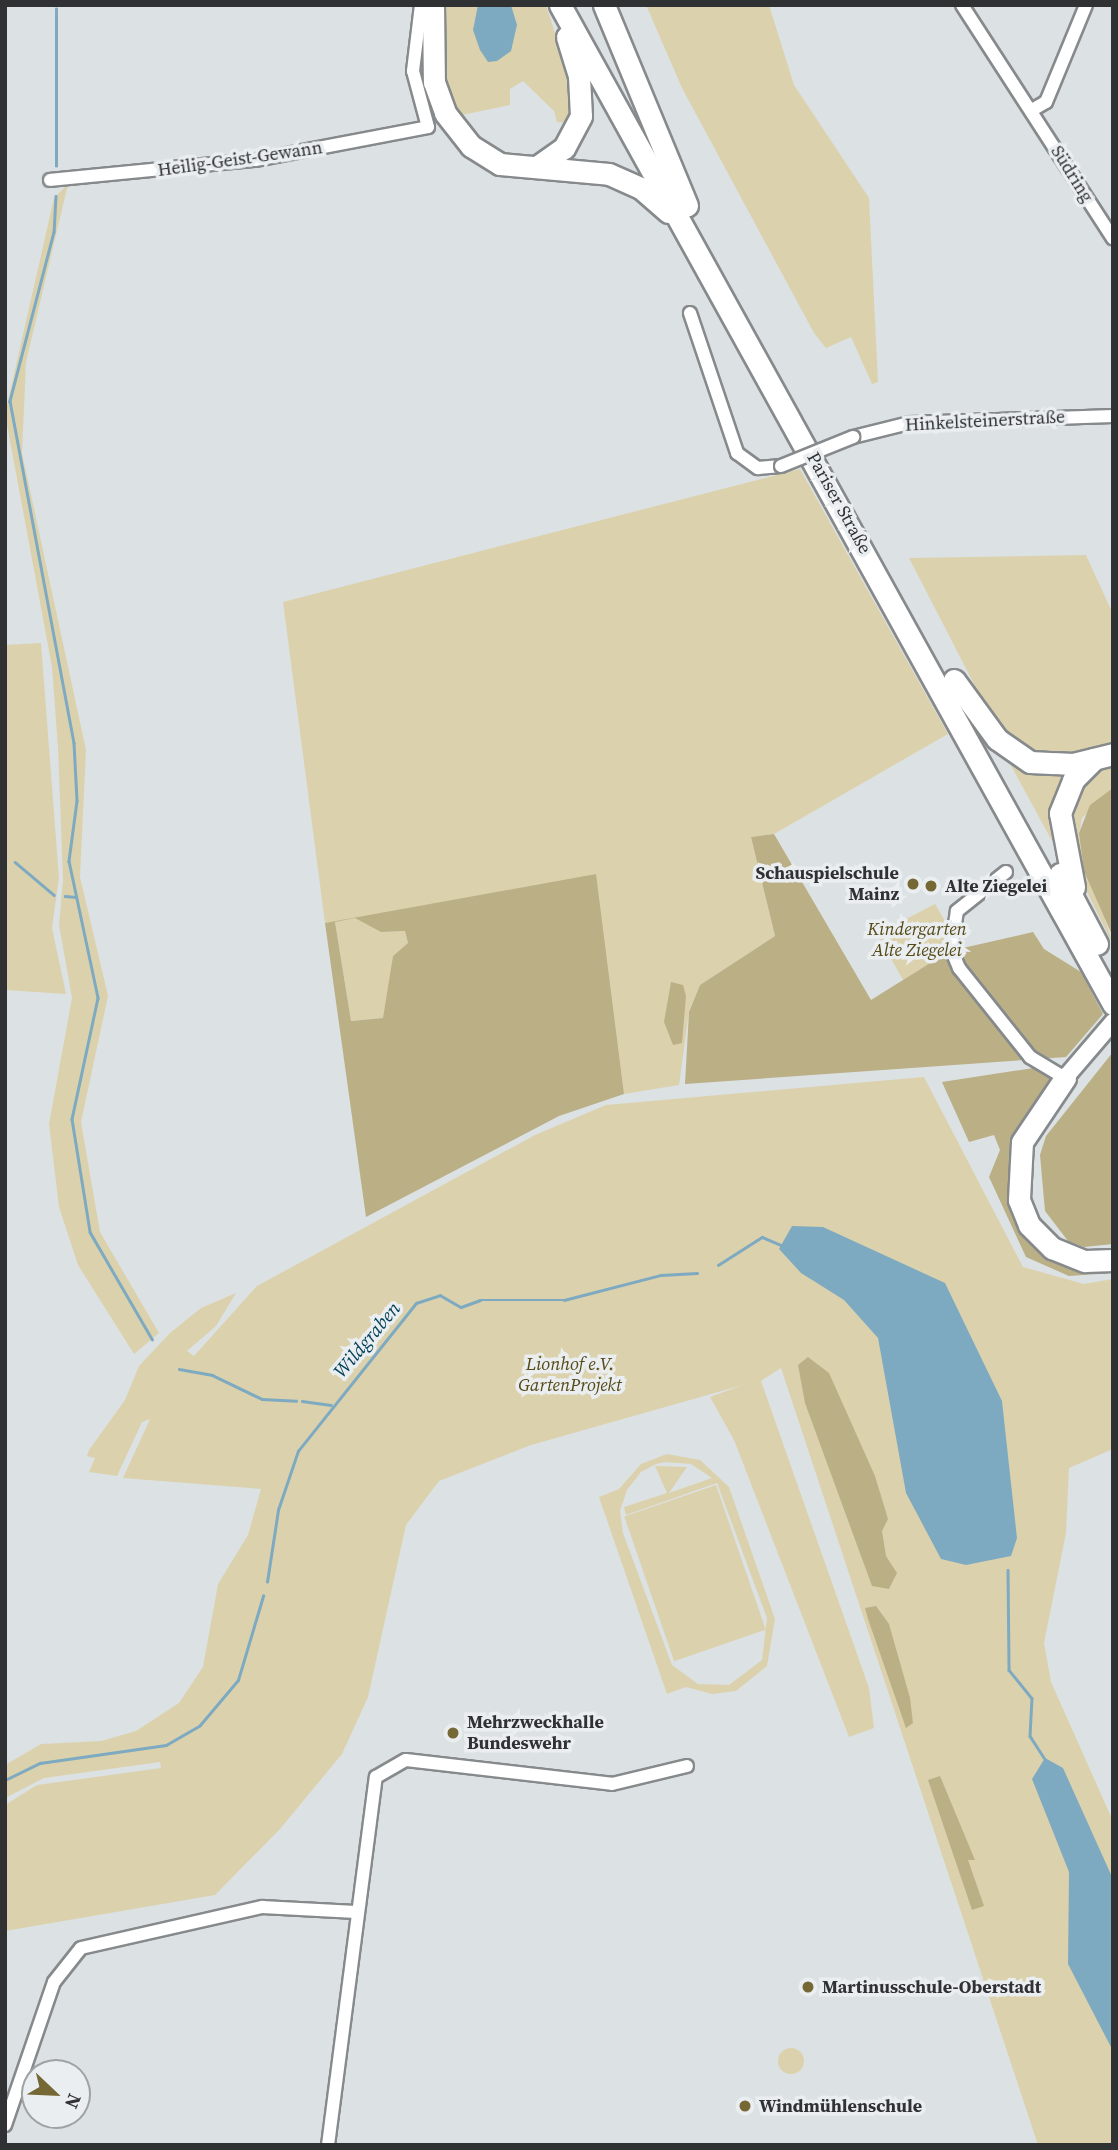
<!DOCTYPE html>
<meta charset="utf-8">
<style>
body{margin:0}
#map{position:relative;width:1118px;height:2150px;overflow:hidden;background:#dce1e3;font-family:"Source Serif 4",serif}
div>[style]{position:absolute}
.green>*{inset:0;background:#dbd2ad;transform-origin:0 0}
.round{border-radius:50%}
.forest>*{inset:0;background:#baaf85}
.water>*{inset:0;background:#7eaac1}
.stream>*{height:2.5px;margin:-1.25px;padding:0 1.25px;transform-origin:1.25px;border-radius:1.25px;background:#7eaac1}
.roads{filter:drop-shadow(2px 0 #878a8c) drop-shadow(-2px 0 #878a8c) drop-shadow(0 2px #878a8c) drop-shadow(0 -2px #878a8c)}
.street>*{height:12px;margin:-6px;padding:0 6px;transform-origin:6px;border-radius:6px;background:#fff}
.secondary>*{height:16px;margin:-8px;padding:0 8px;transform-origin:8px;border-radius:8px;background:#fff}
.highway>*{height:21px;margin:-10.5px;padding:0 10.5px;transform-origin:10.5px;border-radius:10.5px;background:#fff}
.bridges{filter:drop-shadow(2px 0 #878a8c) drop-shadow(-2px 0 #878a8c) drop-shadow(0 2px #878a8c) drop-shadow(0 -2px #878a8c)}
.street-bridge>*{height:12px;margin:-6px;padding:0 6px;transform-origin:6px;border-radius:6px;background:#fff}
.dots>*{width:19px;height:19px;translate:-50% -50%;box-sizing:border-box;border:4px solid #eaeef0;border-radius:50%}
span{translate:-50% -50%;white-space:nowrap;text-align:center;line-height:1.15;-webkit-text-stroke:7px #eaeef0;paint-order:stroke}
.street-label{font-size:18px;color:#2f3132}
.poi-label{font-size:18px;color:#2f3132;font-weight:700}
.right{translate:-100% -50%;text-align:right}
.left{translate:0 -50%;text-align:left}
.park-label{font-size:18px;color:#554916;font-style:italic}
.water-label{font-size:19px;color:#03425a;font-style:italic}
.frame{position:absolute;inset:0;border:7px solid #2f3132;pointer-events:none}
.north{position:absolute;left:21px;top:2059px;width:70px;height:70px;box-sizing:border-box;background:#eaeef0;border:2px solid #9fa2a4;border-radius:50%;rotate:113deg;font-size:19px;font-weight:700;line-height:28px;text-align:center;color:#2f3132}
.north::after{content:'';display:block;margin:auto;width:24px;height:32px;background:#756835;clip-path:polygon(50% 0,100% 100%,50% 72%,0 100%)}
</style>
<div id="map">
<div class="green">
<div style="clip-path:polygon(441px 5px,546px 5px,569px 77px,568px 123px,557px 122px,554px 111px,523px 81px,510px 89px,510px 105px,462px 115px,443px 83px)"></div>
<div style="clip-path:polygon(646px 5px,769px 5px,794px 85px,869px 198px,878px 382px,872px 384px,851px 337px,826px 348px,814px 333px,682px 88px)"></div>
<div style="clip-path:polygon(68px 184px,26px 362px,22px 453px,86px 750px,80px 877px,108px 996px,81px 1122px,100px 1232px,159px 1333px,134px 1354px,78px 1265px,59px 1207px,49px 1124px,72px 998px,59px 925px,63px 880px,58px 748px,52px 667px,5px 414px,54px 198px)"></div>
<div style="clip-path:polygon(800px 469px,948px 734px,774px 834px,751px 837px,775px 936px,700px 985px,689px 1012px,679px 1085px,624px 1094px,595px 874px,381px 932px,405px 931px,408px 943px,393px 956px,388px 1012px,383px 1018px,351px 1021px,335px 922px,325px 923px,283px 602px)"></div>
<div style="clip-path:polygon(1086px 555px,1113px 614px,1113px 748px,1076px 757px,1020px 751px,971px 689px,975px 686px,909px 558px)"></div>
<div style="clip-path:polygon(41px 643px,59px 878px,52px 928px,66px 994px,5px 990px,5px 645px)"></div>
<div style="clip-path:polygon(1002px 749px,1074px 767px,1058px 852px)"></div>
<div style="clip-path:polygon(1113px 760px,1113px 788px,1082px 818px,1079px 833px,1113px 945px,1072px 861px,1068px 798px,1075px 783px)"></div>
<div style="clip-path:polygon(935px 904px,946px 923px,944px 955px,903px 980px,877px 934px)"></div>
<div style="clip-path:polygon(924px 1077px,1023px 1267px,1084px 1284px,1113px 1279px,1113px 1449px,1069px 1468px,1066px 1533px,1044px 1643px,1051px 1682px,1113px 1821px,1113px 2145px,1038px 2145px,781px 1368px,761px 1381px,869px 1688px,874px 1728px,849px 1737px,734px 1440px,710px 1397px,743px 1385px,531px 1445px,439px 1481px,406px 1525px,368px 1697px,342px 1754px,280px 1829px,215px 1895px,5px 1931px,5px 1805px,37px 1785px,161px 1768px,160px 1762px,44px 1778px,5px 1798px,5px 1765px,41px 1744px,101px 1741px,136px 1731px,179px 1703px,203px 1667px,218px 1584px,248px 1535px,261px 1489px,123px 1478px,150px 1419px,142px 1422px,117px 1476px,89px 1472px,95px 1458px,87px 1456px,89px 1450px,125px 1400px,139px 1366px,170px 1333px,201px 1308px,236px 1293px,216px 1326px,187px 1351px,194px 1356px,257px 1286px,535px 1135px,606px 1105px)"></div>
<div style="clip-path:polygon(evenodd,667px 1454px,700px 1460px,729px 1487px,775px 1619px,767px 1666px,736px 1691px,712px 1694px,686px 1687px,667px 1694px,599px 1497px,619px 1489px,641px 1464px,667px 1454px,665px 1462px,691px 1464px,712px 1478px,669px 1493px,687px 1467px,655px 1466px,667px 1493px,624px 1507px,626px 1515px,717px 1483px,767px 1618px,762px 1660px,729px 1685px,698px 1684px,672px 1665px,623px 1533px,620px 1511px,627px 1490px,641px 1472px,656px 1464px,665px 1462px)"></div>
<div style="left:716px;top:1485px;width:153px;height:97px;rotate:71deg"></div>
<div class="round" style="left:778px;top:2048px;width:26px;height:26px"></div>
</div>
<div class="forest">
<div style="clip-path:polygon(1113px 788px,1113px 937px,1084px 871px,1079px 833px,1090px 805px)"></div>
<div style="clip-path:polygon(774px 834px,871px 1000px,943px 955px,946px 923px,963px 948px,1033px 932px,1044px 949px,1081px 972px,1103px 1014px,1066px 1057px,685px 1084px,689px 1012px,700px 985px,775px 936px,751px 837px)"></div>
<div style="clip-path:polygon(evenodd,596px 874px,624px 1094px,559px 1116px,366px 1217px,325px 923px,596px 874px,355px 918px,381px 932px,405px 931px,408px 943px,393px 956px,383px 1018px,351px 1021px,335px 922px,355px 918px)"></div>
<div style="clip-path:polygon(671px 982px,683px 985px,686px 996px,682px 1043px,673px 1045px,664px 1022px)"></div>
<div style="clip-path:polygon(1113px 1052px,1113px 1244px,1084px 1247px,1068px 1241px,1045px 1211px,1040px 1155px,1046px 1136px)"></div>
<div style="clip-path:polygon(1040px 1067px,1051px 1081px,1028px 1117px,1028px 1233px,1113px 1265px,1113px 1273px,1069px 1276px,1026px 1257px,989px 1177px,1000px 1150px,994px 1135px,969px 1142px,942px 1082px)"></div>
<div style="clip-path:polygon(808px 1357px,829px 1373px,875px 1476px,888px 1519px,882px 1531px,886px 1556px,897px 1573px,889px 1589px,872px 1586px,805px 1403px,798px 1365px)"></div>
<div style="clip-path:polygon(876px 1606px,889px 1624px,910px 1698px,913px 1723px,906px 1728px,868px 1619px,865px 1608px)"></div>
<div style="clip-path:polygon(940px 1776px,975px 1860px,968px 1860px,984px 1906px,972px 1910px,928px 1780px)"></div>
</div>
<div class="water">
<div style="clip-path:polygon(478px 5px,511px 5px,517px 25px,511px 51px,497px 61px,488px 62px,480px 50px,473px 30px)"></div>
<div style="clip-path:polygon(792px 1226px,823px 1227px,945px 1283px,1002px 1401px,1017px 1538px,1011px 1556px,966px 1565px,941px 1559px,906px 1493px,878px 1338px,844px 1300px,801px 1273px,779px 1249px)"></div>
<div style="clip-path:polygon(1045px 1758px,1063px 1768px,1113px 1879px,1113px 2051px,1068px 1964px,1069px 1872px,1032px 1779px)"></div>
</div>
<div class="stream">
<div style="left:56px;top:166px;width:157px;rotate:-90deg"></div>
<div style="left:56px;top:196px;width:36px;rotate:93deg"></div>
<div style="left:54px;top:232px;width:175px;rotate:104.6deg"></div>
<div style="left:10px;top:401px;width:348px;rotate:79.4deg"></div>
<div style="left:74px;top:743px;width:58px;rotate:87deg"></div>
<div style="left:77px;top:801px;width:61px;rotate:97.6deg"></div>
<div style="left:69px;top:861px;width:140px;rotate:78deg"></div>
<div style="left:98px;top:998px;width:124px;rotate:102.1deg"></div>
<div style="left:72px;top:1119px;width:114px;rotate:80.9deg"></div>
<div style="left:90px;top:1232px;width:124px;rotate:59.9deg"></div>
<div style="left:15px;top:862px;width:51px;rotate:40.2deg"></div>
<div style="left:65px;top:896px;width:11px;rotate:5deg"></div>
<div style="left:718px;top:1265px;width:52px;rotate:-32.5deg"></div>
<div style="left:762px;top:1237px;width:23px;rotate:23deg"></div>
<div style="left:179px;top:1369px;width:34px;rotate:10deg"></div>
<div style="left:212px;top:1375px;width:55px;rotate:25.6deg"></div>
<div style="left:262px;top:1399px;width:34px;rotate:3deg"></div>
<div style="left:302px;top:1401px;width:29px;rotate:8deg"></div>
<div style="left:1008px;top:1570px;width:100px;rotate:89.4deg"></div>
<div style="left:1009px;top:1670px;width:36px;rotate:51deg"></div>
<div style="left:1032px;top:1698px;width:38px;rotate:93deg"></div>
<div style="left:1030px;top:1736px;width:27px;rotate:57deg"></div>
<div style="left:267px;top:1582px;width:73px;rotate:-81.3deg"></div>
<div style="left:278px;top:1510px;width:62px;rotate:-71.3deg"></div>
<div style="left:298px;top:1451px;width:189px;rotate:-51.4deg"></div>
<div style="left:416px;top:1303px;width:25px;rotate:-18deg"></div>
<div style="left:440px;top:1295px;width:24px;rotate:30deg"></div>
<div style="left:461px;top:1307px;width:20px;rotate:-20deg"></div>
<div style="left:480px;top:1300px;width:84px"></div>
<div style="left:564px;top:1300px;width:100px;rotate:-14.5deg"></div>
<div style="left:661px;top:1275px;width:36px;rotate:-3deg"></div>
<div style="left:5px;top:1780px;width:39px;rotate:-26deg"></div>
<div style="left:40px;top:1763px;width:127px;rotate:-8.1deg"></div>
<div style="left:166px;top:1745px;width:39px;rotate:-30deg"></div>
<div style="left:200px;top:1725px;width:59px;rotate:-49.8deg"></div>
<div style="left:238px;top:1680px;width:88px;rotate:-73.4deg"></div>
</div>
<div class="roads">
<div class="street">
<div style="left:962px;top:5px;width:278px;rotate:57.1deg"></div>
<div style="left:1032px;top:110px;width:16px;rotate:-30deg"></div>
<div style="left:1046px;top:102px;width:105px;rotate:-67.6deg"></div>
<div style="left:50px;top:180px;width:206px;rotate:-5.6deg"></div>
<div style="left:255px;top:160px;width:176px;rotate:-10.8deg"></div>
<div style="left:428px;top:127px;width:58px;rotate:-105deg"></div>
<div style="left:413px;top:71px;width:66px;rotate:-83.1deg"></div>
<div style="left:690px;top:313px;width:148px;rotate:71.4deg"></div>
<div style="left:737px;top:453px;width:26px;rotate:36deg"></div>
<div style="left:758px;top:468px;width:23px;rotate:-5deg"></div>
<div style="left:853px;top:437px;width:58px;rotate:-14deg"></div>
<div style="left:909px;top:423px;width:204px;rotate:-2deg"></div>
<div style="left:1006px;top:872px;width:63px;rotate:141.5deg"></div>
<div style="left:957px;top:911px;width:38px;rotate:99deg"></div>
<div style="left:951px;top:949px;width:21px;rotate:67deg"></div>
<div style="left:959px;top:968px;width:114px;rotate:51.4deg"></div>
<div style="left:1030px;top:1057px;width:41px;rotate:31deg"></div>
<div style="left:5px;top:2125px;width:151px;rotate:-71.1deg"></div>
<div style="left:54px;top:1982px;width:43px;rotate:-51.5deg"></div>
<div style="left:81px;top:1948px;width:186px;rotate:-12.8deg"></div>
<div style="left:262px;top:1907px;width:94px;rotate:3deg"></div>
<div style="left:328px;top:2145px;width:371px;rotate:-82.6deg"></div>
<div style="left:376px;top:1777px;width:34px;rotate:-30deg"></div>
<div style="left:406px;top:1760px;width:207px;rotate:6.6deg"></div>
<div style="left:612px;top:1784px;width:77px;rotate:-13.5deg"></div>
</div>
<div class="secondary">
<div style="left:1065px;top:1078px;width:74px;rotate:-49.4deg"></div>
</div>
<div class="highway">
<div style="left:433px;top:5px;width:77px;rotate:89.3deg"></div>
<div style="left:434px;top:82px;width:33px;rotate:70deg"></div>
<div style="left:445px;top:113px;width:42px;rotate:51.8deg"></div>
<div style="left:471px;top:146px;width:34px;rotate:32deg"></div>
<div style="left:500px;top:164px;width:109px;rotate:5.2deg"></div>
<div style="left:609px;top:174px;width:36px;rotate:24deg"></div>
<div style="left:642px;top:189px;width:35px;rotate:41deg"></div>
<div style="left:560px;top:5px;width:1142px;rotate:61.03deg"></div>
<div style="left:604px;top:5px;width:217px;rotate:67.5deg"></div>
<div style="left:538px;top:166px;width:32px;rotate:-35deg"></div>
<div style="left:564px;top:148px;width:36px;rotate:-62deg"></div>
<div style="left:581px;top:116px;width:40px;rotate:-92.9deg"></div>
<div style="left:579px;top:76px;width:41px;rotate:-107.1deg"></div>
<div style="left:954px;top:680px;width:73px;rotate:53.9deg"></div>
<div style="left:997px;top:739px;width:40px;rotate:34.9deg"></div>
<div style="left:1030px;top:762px;width:43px;rotate:2.7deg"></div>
<div style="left:1073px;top:764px;width:41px;rotate:-14deg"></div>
<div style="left:1060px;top:874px;width:79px;rotate:62.1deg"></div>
<div style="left:1074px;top:887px;width:75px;rotate:-100.7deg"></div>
<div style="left:1060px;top:813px;width:35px;rotate:-68deg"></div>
<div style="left:1073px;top:780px;width:30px;rotate:-45deg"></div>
<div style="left:1065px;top:1078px;width:77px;rotate:123.9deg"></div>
<div style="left:1022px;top:1142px;width:58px;rotate:93deg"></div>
<div style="left:1019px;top:1200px;width:27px;rotate:68deg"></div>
<div style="left:1029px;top:1225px;width:33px;rotate:45deg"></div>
<div style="left:1052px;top:1248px;width:35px;rotate:22deg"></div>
<div style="left:1085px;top:1261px;width:28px;rotate:-2deg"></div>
</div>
</div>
<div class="bridges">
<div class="street-bridge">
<div style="left:781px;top:466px;width:78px;rotate:-21.9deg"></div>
</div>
</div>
<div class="dots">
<div style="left:913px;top:884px;background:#756835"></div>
<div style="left:931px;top:886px;background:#756835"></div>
<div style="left:453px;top:1733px;background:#756835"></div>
<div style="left:808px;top:1987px;background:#756835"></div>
<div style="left:745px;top:2106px;background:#756835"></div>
</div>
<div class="street-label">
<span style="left:240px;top:159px;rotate:-8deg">Heilig-Geist-Gewann</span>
<span style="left:1072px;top:174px;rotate:58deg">Südring</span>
<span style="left:985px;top:421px;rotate:-3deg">Hinkelsteinerstraße</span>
<span style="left:839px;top:503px;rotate:61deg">Pariser Straße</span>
</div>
<div class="poi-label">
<span class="right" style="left:899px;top:884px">Schauspielschule<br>Mainz</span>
<span class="left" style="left:945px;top:886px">Alte Ziegelei</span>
<span class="left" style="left:467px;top:1733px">Mehrzweckhalle<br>Bundeswehr</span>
<span class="left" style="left:822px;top:1987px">Martinusschule-Oberstadt</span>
<span class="left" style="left:759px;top:2106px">Windmühlenschule</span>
</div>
<div class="park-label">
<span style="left:917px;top:940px">Kindergarten<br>Alte Ziegelei</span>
<span style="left:570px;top:1375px">Lionhof e.V.<br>GartenProjekt</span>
</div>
<div class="water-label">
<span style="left:367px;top:1340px;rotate:-50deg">Wildgraben</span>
</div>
<div class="frame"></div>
<div class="north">N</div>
</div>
